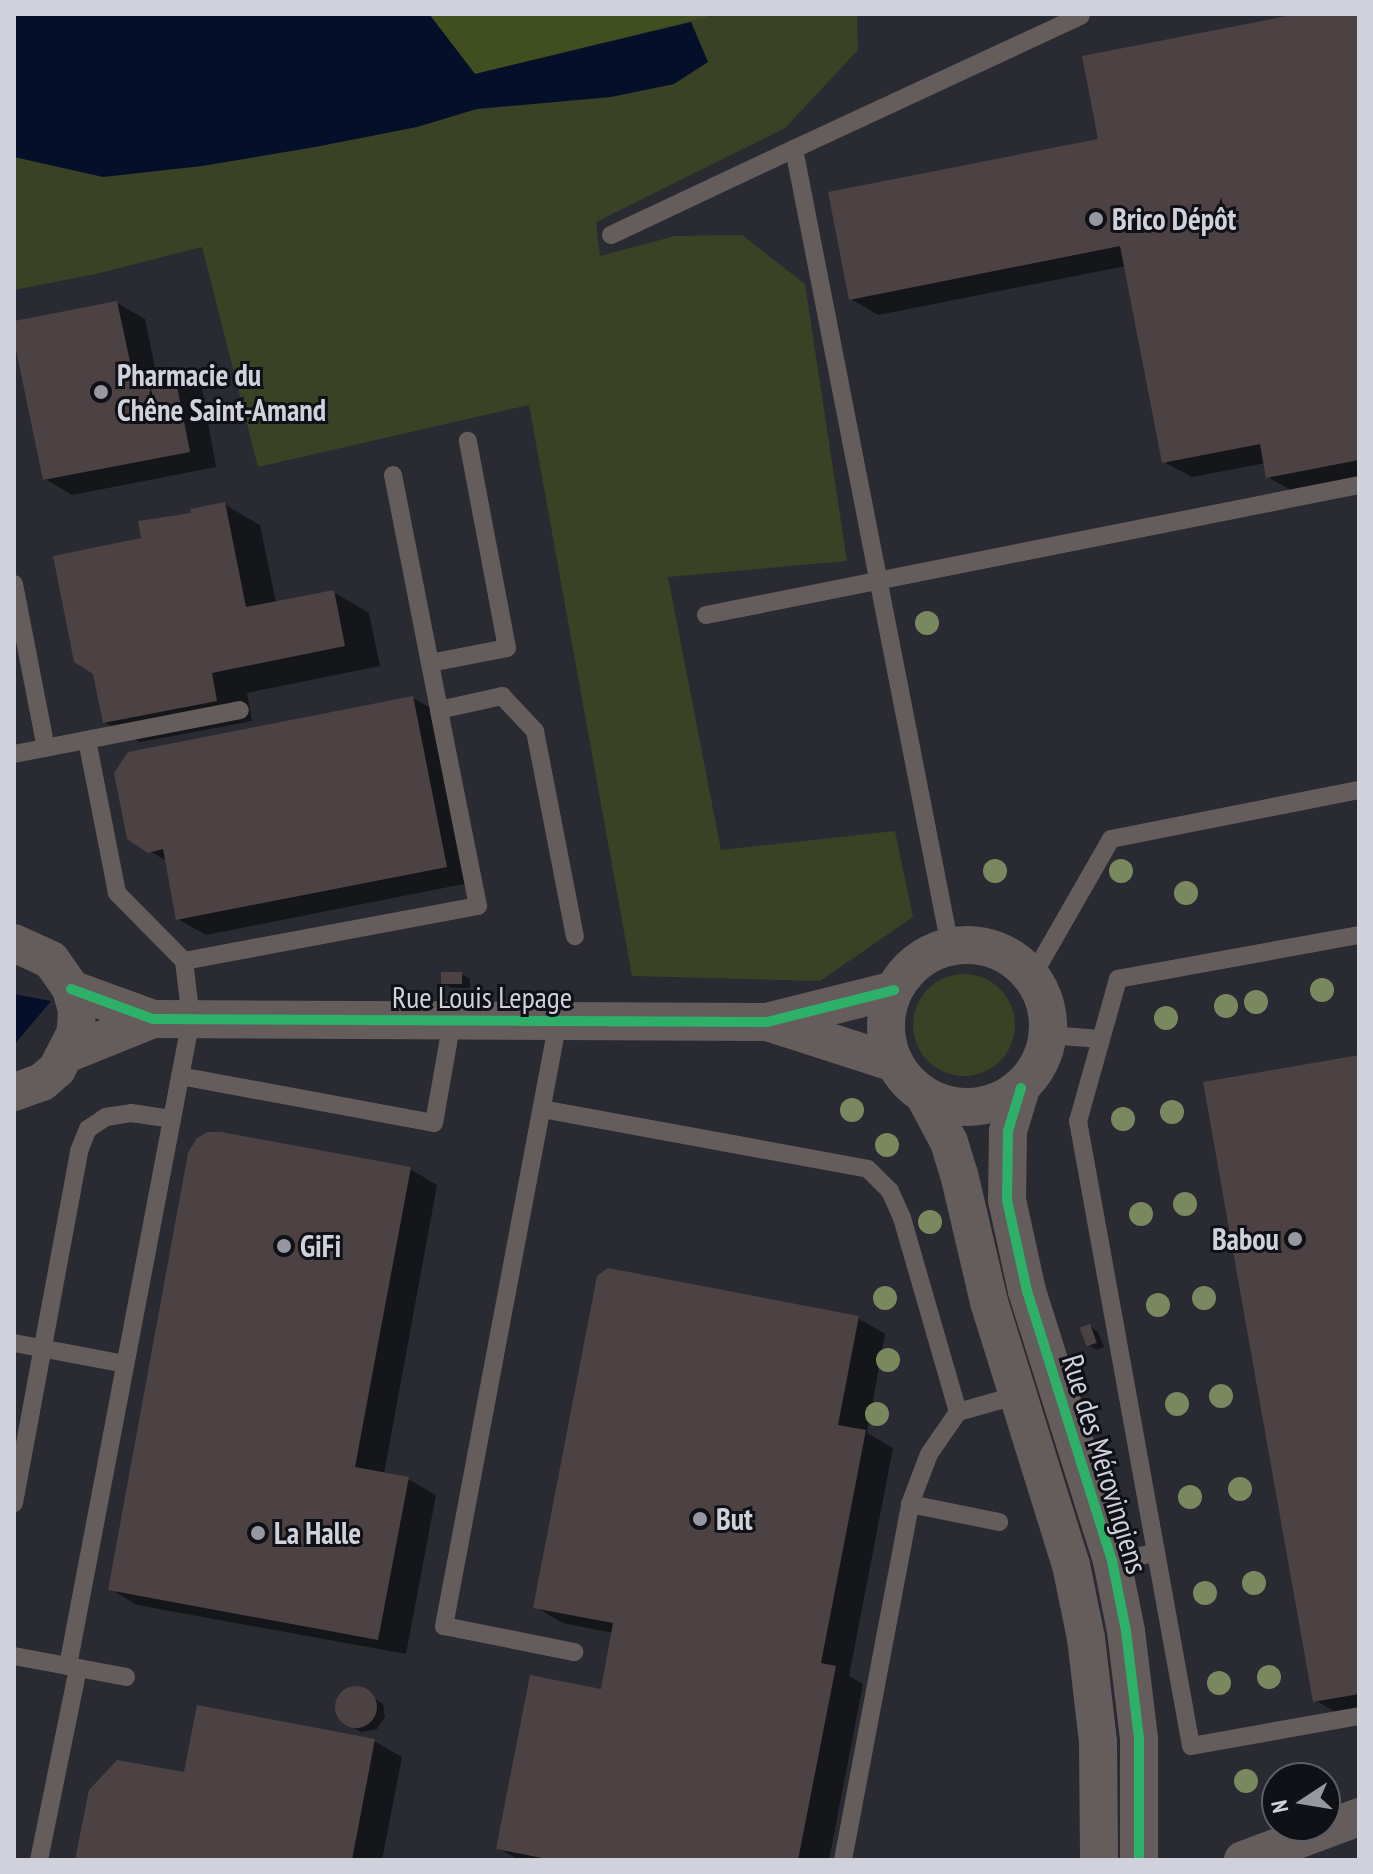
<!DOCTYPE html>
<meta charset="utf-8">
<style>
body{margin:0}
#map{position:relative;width:1373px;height:1874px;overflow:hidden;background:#292a32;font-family:"PT Sans Narrow",sans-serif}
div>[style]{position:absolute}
.green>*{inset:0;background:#394225}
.round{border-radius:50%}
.forest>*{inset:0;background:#414e20}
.water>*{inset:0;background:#040f2a}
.shadow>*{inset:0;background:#0007}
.building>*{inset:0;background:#4c4244;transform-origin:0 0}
.service>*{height:18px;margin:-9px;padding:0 9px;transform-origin:9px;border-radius:9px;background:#655d5c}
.minor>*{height:38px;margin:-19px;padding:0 19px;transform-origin:19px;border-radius:19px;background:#655d5c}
.minor>.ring{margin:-19px;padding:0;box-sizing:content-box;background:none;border:38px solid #655d5c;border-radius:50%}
.cycleway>*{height:10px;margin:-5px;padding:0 5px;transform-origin:5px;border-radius:5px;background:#2db169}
.trees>*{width:24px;height:24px;margin:-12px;border-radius:50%;background:#79885e}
.dots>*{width:22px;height:22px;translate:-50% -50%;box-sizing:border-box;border:4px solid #101017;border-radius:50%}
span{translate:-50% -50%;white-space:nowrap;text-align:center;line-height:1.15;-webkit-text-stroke:6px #101017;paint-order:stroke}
.poi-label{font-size:30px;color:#d0d1db;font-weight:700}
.left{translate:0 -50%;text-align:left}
.right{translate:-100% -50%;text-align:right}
.street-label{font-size:30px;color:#d0d1db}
.frame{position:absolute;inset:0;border:16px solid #d0d1db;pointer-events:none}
.north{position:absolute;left:1261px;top:1762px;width:80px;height:80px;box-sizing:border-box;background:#101017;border:2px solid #5d5d65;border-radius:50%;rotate:258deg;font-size:22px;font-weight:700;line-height:32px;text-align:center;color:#d0d1db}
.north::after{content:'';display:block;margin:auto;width:28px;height:36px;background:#9697a0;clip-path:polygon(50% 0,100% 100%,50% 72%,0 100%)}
</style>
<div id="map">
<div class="green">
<div style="clip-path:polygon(14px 14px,429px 14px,475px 74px,720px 14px,857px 14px,858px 50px,785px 128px,596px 222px,600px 256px,675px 236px,742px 235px,805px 284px,847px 561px,668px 577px,721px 850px,895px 831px,913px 917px,820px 981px,632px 976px,529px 405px,258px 467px,202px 247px,96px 274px,14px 290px)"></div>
<div class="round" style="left:913px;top:974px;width:102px;height:102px"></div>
</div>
<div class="forest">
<div style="clip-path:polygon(429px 14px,720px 14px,475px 74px)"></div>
</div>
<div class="water">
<div style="clip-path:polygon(14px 14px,429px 14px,475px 74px,691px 22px,708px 62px,674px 84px,611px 97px,477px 109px,417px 127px,315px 147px,202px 166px,103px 177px,14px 157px)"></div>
<div style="clip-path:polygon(14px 994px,51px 1001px,14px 1045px)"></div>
</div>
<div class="shadow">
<div style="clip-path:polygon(1307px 14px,1359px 14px,1359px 480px,1296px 493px,1268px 477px,1266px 463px,1192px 477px,1164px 462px,1126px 266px,878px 315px,851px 299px)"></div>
<div style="clip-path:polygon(117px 303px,145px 319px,157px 377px,174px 373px,202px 389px,216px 467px,72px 495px,45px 479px,14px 323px)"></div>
<div style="clip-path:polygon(224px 504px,260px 525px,276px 603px,333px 592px,369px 613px,380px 666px,247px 693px,252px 721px,140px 742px,104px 722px,143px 539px,193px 514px)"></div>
<div style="clip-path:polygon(413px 698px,441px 714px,474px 882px,206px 935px,178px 919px,167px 861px,149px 851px)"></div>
<div style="clip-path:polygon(461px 974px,470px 979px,470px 988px,451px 988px,443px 983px)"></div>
<div style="clip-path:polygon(1359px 1057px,1359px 1713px,1342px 1716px,1315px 1700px)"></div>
<div style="clip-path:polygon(410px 1169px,437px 1185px,384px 1474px,408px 1479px,436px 1495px,406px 1654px,137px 1605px,110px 1589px)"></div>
<div style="clip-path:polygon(858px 1318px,885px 1334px,867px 1433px,893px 1448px,849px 1676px,863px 1684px,829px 1860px,519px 1860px,498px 1848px,602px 1692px,613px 1633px,563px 1623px,535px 1607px)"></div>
<div style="clip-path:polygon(1090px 1326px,1098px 1332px,1104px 1347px,1097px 1350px,1088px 1345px)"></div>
<div style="clip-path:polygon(360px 1689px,383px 1704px,385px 1717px,377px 1729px,361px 1732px,340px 1719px,337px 1702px,346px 1691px)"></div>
<div style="clip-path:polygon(374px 1741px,402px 1757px,382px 1860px,77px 1860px,186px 1775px)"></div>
</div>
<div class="building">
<div style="clip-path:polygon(1297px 14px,1359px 14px,1359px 460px,1266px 478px,1260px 444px,1162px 463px,1120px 246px,849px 300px,828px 192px,1098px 139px,1082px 56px)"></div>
<div style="clip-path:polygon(117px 301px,134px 380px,174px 371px,190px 452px,43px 480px,14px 340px,14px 321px)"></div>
<div style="clip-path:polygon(225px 502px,246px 607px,334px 590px,345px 646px,212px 673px,217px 701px,103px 723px,93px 674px,74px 662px,53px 556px,141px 538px,138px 521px,191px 513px,190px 509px)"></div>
<div style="clip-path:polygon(413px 696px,447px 867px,176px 920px,163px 849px,148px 853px,127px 839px,114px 773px,128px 752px)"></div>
<div style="left:441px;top:972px;width:21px;height:12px"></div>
<div style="clip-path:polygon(1359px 1055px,1359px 1694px,1313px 1702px,1203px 1082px)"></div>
<div style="clip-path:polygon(207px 1132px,221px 1132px,411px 1167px,355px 1467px,409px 1477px,378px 1640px,108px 1590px,188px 1153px,197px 1138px)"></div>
<div style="clip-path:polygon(608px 1268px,859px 1316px,838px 1425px,866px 1430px,821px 1663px,836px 1666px,798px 1860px,552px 1860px,496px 1849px,530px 1675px,601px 1689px,613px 1623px,533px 1608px,597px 1276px)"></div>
<div style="left:1090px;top:1324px;width:20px;height:11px;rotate:70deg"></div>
<div class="round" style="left:335px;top:1686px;width:42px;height:42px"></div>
<div style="clip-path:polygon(197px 1705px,375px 1739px,352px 1860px,75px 1860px,89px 1790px,117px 1760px,184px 1772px)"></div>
</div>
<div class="service">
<div style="left:794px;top:149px;width:316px;rotate:-24.9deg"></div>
<div style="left:611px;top:235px;width:202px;rotate:-25.2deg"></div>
<div style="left:794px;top:149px;width:812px;rotate:78.93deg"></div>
<div style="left:393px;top:475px;width:239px;rotate:78.9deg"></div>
<div style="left:14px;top:584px;width:167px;rotate:79deg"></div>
<div style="left:706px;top:615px;width:666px;rotate:-11.26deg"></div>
<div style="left:430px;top:663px;width:78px;rotate:-11deg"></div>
<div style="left:507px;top:648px;width:211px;rotate:-100.7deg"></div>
<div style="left:87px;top:740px;width:156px;rotate:78.9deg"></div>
<div style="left:117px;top:893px;width:95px;rotate:45.4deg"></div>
<div style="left:184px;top:961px;width:299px;rotate:-10.6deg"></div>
<div style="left:478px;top:906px;width:200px;rotate:-101.3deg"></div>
<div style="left:439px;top:710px;width:65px;rotate:-12.5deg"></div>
<div style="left:502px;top:696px;width:48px;rotate:46.7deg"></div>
<div style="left:535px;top:731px;width:209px;rotate:79deg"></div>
<div style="left:14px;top:754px;width:230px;rotate:-11deg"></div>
<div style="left:1359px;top:935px;width:245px;rotate:169.7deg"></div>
<div style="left:1118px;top:979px;width:148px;rotate:105.7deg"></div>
<div style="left:1078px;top:1121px;width:635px;rotate:79.75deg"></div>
<div style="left:1191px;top:1746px;width:171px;rotate:-10.1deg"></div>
<div style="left:1032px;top:977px;width:159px;rotate:-60.2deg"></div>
<div style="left:1111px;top:839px;width:253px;rotate:-11.2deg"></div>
<div style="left:558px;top:1021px;width:616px;rotate:100.67deg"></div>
<div style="left:444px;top:1626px;width:133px;rotate:11.3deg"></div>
<div style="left:1048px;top:1035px;width:53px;rotate:4.3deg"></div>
<div style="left:180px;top:1076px;width:258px;rotate:10.5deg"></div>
<div style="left:434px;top:1123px;width:104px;rotate:-80deg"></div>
<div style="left:542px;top:1109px;width:331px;rotate:10.4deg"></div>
<div style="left:868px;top:1169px;width:31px;rotate:45deg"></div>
<div style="left:890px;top:1191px;width:30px;rotate:66deg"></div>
<div style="left:902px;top:1218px;width:202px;rotate:73.9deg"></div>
<div style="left:172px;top:1119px;width:102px;rotate:-79.2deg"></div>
<div style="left:191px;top:1019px;width:58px;rotate:-96.9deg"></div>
<div style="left:14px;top:1343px;width:113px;rotate:10.7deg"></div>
<div style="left:14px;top:1503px;width:358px;rotate:-79.5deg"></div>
<div style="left:79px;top:1151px;width:24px;rotate:-68deg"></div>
<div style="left:88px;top:1129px;width:22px;rotate:-34deg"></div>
<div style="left:106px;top:1117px;width:25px;rotate:-9deg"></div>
<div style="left:131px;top:1113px;width:41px;rotate:8.3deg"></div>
<div style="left:172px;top:1119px;width:557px;rotate:100.77deg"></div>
<div style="left:910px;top:1504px;width:91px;rotate:11.4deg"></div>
<div style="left:1112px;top:1561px;width:45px;rotate:-10.3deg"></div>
<div style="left:14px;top:1656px;width:114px;rotate:10.6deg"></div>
<div style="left:39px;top:1860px;width:196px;rotate:-78.5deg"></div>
<div style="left:843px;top:1860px;width:362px;rotate:-79.3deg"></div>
<div style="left:910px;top:1504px;width:53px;rotate:-69.2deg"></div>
<div style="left:929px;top:1454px;width:51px;rotate:-55.4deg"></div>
<div style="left:958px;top:1412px;width:62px;rotate:-15.8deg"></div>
</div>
<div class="minor">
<div style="left:14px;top:943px;width:41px;rotate:24.7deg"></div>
<div style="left:51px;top:960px;width:35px;rotate:55deg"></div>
<div style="left:71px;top:989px;width:22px;rotate:74deg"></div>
<div style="left:77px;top:1010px;width:22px;rotate:93deg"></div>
<div style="left:76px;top:1032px;width:42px;rotate:117.2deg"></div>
<div style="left:57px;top:1069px;width:20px;rotate:139deg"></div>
<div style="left:42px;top:1082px;width:30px;rotate:160deg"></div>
<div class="ring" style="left:886px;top:945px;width:124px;height:124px"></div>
<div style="left:71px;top:989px;width:87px;rotate:20.1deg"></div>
<div style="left:153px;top:1019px;width:614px;rotate:0.28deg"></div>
<div style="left:767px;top:1022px;width:131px;rotate:-14.1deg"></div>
<div style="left:767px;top:1022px;width:134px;rotate:17.8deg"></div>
<div style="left:69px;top:1053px;width:91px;rotate:-22deg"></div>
<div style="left:1021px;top:1088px;width:45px;rotate:106.8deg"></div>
<div style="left:1008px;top:1131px;width:69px;rotate:90.8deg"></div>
<div style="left:1007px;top:1200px;width:93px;rotate:77.6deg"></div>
<div style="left:1027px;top:1291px;width:283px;rotate:72.5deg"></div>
<div style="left:1112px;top:1561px;width:71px;rotate:78.7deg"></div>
<div style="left:1126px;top:1631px;width:108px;rotate:83.1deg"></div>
<div style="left:1139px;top:1738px;width:122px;rotate:90deg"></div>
<div style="left:924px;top:1095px;width:53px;rotate:62deg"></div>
<div style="left:949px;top:1142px;width:34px;rotate:73deg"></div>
<div style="left:959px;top:1174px;width:131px;rotate:76.8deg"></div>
<div style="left:989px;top:1302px;width:275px;rotate:72.7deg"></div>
<div style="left:1071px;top:1565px;width:75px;rotate:78.4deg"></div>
<div style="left:1086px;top:1638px;width:105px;rotate:83.4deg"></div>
<div style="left:1098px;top:1742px;width:118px;rotate:89.5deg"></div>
<div style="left:1243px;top:1860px;width:124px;rotate:-20.3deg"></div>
</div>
<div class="cycleway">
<div style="left:71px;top:989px;width:87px;rotate:20.1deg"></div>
<div style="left:153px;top:1019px;width:614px;rotate:0.28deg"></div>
<div style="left:767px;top:1022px;width:131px;rotate:-14.1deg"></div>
<div style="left:1021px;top:1088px;width:45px;rotate:106.8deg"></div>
<div style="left:1008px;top:1131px;width:69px;rotate:90.8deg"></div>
<div style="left:1007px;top:1200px;width:93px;rotate:77.6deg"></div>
<div style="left:1027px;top:1291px;width:283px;rotate:72.5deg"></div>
<div style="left:1112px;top:1561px;width:71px;rotate:78.7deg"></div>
<div style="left:1126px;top:1631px;width:108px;rotate:83.1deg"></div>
<div style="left:1139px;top:1738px;width:122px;rotate:90deg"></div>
</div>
<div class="trees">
<div style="left:927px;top:623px"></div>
<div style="left:995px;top:871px"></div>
<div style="left:1121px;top:871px"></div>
<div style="left:1186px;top:893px"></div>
<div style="left:1322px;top:990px"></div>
<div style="left:1256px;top:1002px"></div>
<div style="left:1226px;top:1006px"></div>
<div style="left:1166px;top:1018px"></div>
<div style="left:852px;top:1110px"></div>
<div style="left:1172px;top:1112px"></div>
<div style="left:1123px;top:1119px"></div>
<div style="left:887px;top:1145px"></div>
<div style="left:1185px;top:1204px"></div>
<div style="left:1141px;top:1214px"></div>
<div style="left:930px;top:1222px"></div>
<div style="left:885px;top:1298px"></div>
<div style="left:1204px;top:1298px"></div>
<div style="left:1158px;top:1305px"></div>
<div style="left:888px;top:1360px"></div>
<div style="left:1221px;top:1396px"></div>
<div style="left:1177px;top:1404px"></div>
<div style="left:877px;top:1414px"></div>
<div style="left:1240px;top:1489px"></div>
<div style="left:1190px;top:1497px"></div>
<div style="left:1254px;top:1583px"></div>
<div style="left:1205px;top:1593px"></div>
<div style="left:1269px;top:1677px"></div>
<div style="left:1219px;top:1683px"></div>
<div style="left:1246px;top:1781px"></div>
</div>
<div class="dots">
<div style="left:1096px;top:219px;background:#9697a0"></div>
<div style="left:101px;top:392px;background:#9697a0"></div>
<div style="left:1295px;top:1239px;background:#9697a0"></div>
<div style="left:284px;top:1246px;background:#9697a0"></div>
<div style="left:700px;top:1519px;background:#9697a0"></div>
<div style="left:258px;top:1533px;background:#9697a0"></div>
</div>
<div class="poi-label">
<span class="left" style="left:1112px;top:219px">Brico Dépôt</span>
<span class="left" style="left:117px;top:392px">Pharmacie du<br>Chêne Saint-Amand</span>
<span class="right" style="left:1279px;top:1239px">Babou</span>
<span class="left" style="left:300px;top:1246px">GiFi</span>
<span class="left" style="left:716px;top:1519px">But</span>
<span class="left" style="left:274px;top:1533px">La Halle</span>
</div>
<div class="street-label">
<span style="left:482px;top:997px">Rue Louis Lepage</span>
<span style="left:1105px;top:1464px;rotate:73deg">Rue des Mérovingiens</span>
</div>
<div class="frame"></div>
<div class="north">N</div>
</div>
